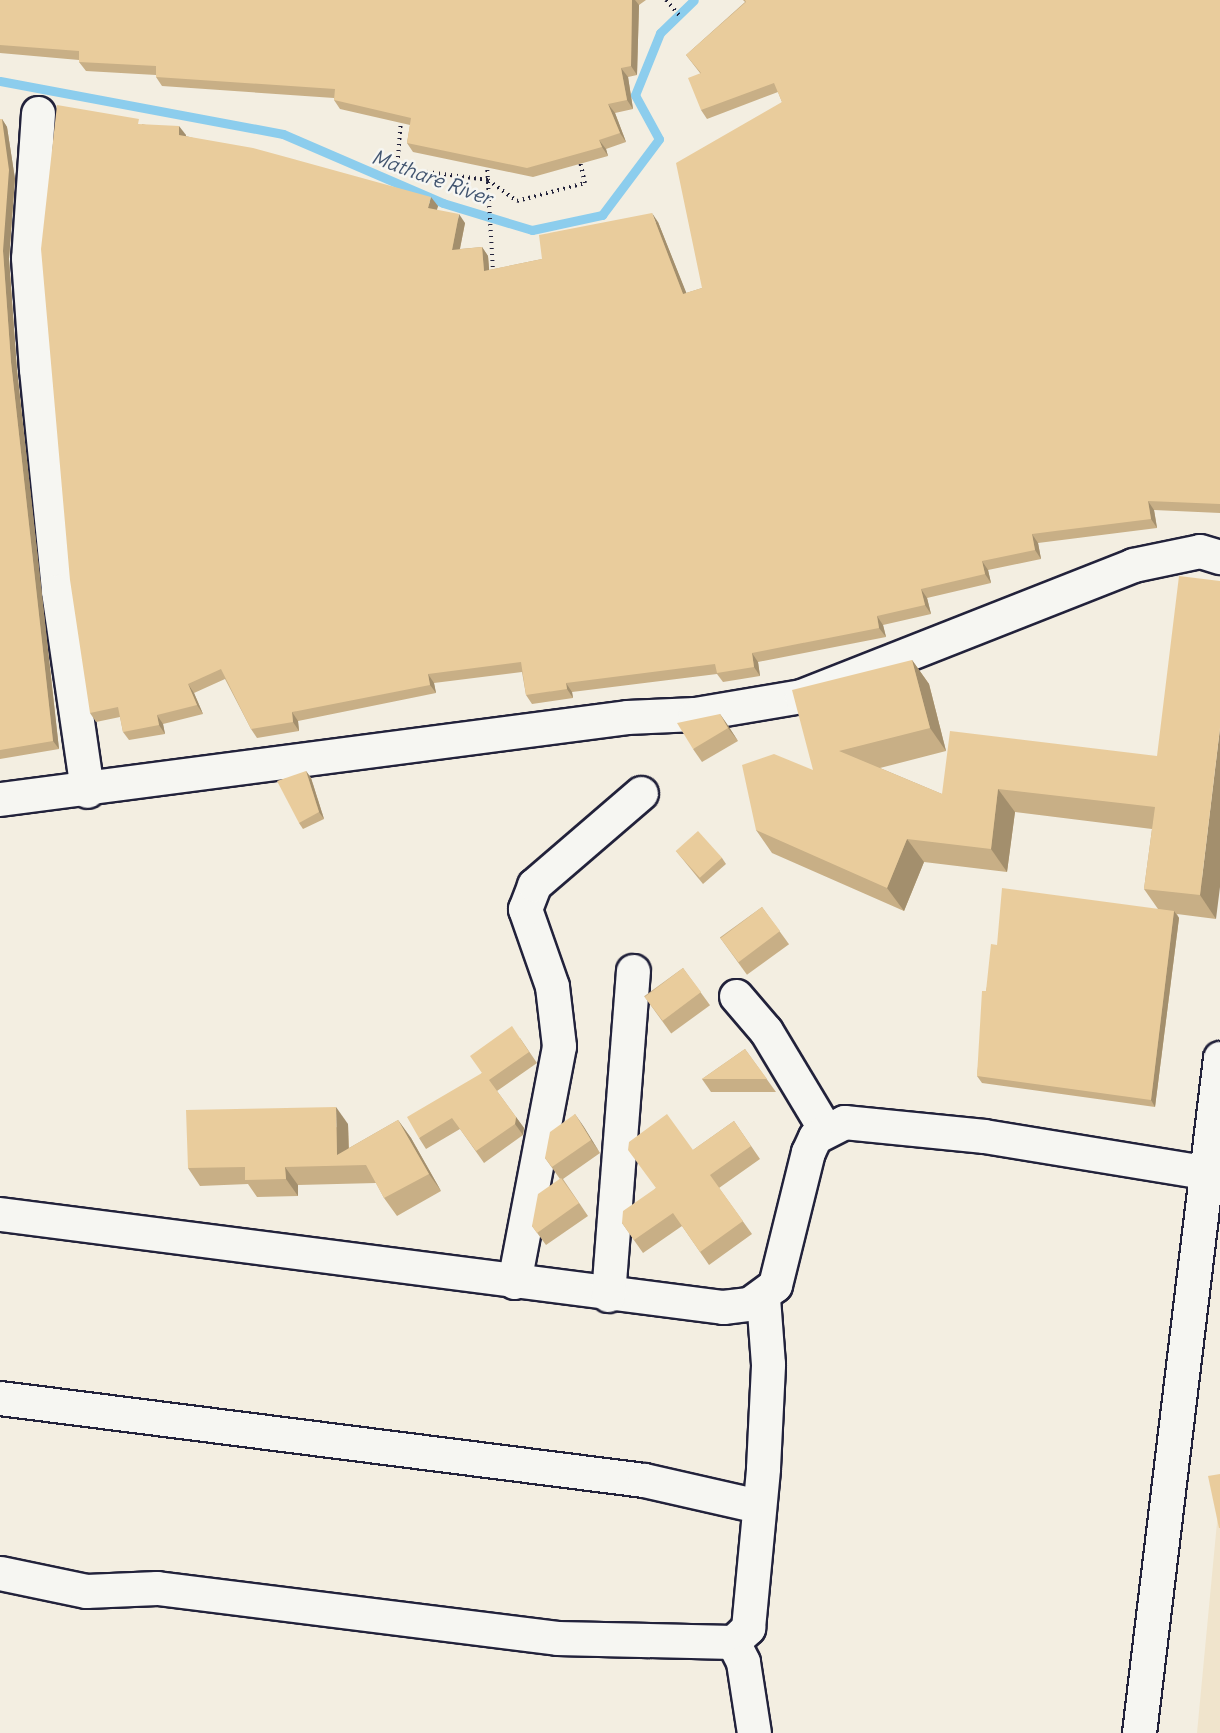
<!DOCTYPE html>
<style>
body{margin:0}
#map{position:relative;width:1220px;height:1733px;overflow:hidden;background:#f3eee1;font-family:Delius,sans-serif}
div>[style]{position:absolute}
.built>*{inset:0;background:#f0e4cc}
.stream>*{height:9px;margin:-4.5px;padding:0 4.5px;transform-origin:4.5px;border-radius:4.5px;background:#8ccded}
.path>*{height:4px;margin-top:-2px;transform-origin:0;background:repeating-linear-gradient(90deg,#22223b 0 1.5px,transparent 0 6px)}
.roads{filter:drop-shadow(2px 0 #22223b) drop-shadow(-2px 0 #22223b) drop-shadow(0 2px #22223b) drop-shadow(0 -2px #22223b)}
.minor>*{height:33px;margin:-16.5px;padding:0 16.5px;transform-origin:16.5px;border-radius:16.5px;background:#f6f6f2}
.wall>*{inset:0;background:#c8af86;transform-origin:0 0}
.shaded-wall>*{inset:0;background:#a38f6d}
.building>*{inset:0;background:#e9cc9c;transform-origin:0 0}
span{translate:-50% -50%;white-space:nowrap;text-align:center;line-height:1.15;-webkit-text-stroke:5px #f6f6f2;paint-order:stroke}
.water-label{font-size:20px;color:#425570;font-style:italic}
</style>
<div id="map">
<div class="built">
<div style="clip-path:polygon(1220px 1491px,1220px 1733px,1197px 1733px)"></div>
</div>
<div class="stream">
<div style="left:0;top:81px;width:288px;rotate:10.6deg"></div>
<div style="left:283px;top:134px;width:174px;rotate:23.3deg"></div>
<div style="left:443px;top:203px;width:93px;rotate:16.9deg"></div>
<div style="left:532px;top:230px;width:72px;rotate:-12.1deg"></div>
<div style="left:602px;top:215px;width:95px;rotate:-53.1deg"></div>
<div style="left:659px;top:139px;width:50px;rotate:-118.6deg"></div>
<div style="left:635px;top:95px;width:67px;rotate:-68deg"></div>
<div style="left:660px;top:33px;width:47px;rotate:-44.1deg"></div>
</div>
<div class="path">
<div style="left:666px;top:0;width:20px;rotate:49deg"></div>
<div style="left:401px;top:120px;width:48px;rotate:94.8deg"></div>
<div style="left:397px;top:168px;width:92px;rotate:7.5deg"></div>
<div style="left:488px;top:180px;width:36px;rotate:36deg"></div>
<div style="left:517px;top:201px;width:70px;rotate:-14.8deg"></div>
<div style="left:585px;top:183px;width:23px;rotate:-103deg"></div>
<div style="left:487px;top:164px;width:109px;rotate:86.8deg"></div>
</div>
<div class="roads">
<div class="minor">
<div style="left:38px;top:113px;width:145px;rotate:93.9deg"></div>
<div style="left:28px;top:258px;width:111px;rotate:85.9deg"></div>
<div style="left:36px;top:369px;width:223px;rotate:84.3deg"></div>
<div style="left:58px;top:591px;width:202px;rotate:81.7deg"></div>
<div style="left:0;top:799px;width:632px;rotate:-7.45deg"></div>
<div style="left:627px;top:717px;width:68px;rotate:-2.5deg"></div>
<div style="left:695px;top:714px;width:108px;rotate:-9.6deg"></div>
<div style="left:801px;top:696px;width:357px;rotate:-21.5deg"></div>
<div style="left:1133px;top:565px;width:68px;rotate:-11.8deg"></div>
<div style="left:1200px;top:551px;width:21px;rotate:17deg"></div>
<div style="left:736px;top:996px;width:46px;rotate:49.4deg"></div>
<div style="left:766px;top:1031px;width:114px;rotate:59deg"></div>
<div style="left:0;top:1214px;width:729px;rotate:7.33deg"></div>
<div style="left:723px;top:1307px;width:26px;rotate:-7deg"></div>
<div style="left:749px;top:1304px;width:32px;rotate:-36deg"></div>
<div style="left:775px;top:1285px;width:137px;rotate:-76.1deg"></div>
<div style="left:808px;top:1152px;width:17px;rotate:-65deg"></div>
<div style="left:815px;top:1137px;width:33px;rotate:-27deg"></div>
<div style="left:844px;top:1122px;width:141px;rotate:5.7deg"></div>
<div style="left:984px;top:1136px;width:224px;rotate:9.3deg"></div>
<div style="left:514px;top:1282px;width:240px;rotate:-79.2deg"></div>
<div style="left:559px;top:1046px;width:60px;rotate:-96.7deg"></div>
<div style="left:552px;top:986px;width:82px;rotate:-109.3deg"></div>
<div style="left:525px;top:909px;width:26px;rotate:-69deg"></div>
<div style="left:534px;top:885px;width:141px;rotate:-40.7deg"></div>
<div style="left:608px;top:1295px;width:325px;rotate:-85.6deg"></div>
<div style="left:0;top:1398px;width:649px;rotate:7.26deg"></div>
<div style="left:644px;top:1480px;width:117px;rotate:12.8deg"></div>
<div style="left:0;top:1573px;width:88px;rotate:11.8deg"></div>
<div style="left:86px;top:1591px;width:71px;rotate:-2.4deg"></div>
<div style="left:157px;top:1588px;width:403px;rotate:7.1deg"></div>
<div style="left:557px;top:1638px;width:176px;rotate:1.3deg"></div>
<div style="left:733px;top:1642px;width:21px;rotate:-43deg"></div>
<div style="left:748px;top:1628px;width:161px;rotate:-84.6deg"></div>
<div style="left:763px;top:1468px;width:104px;rotate:-87.2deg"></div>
<div style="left:768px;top:1364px;width:66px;rotate:-94.3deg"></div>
<div style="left:733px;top:1642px;width:22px;rotate:63deg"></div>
<div style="left:743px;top:1662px;width:72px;rotate:81.2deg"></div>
<div style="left:1139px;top:1733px;width:680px;rotate:-83.16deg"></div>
</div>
</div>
<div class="wall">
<div style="clip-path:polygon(0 0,646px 0,639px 5px,637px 75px,628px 77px,633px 109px,615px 113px,626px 142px,606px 149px,608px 156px,533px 177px,413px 152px,407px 143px,410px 125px,340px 109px,334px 100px,334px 98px,162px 86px,156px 77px,156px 75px,86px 71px,79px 62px,79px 60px,0 53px)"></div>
<div style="clip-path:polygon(743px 0,1220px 0,1220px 513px,1154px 510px,1157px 528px,1038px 543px,1041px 559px,988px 570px,991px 583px,927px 598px,931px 614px,883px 625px,886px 637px,758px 662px,760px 676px,723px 682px,717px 674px,572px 692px,573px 698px,532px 704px,526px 695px,522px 672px,434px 683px,436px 693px,298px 721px,299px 731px,257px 738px,251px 729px,225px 679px,194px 693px,203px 714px,163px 724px,165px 734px,129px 740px,123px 732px,120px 717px,96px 722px,90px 713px,142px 124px,186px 135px,186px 136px,438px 206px,436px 210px,465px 223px,460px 249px,482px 247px,488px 256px,489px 270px,542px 259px,658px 222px,686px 293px,702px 288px,782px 102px,778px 92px,707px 119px,701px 110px,700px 73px,686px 55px,745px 2px)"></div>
<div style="clip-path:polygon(0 119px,2px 119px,7px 127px,15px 179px,9px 259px,17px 370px,59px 749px,0 759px)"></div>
<div style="clip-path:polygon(912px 660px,929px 684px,946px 751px,880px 768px,942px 794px,1157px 756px,1216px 919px,1177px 914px,1179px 918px,1155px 1107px,982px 1083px,977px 1076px,986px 991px,997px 945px,1158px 909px,1144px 889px,1152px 829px,1015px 812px,1007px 872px,924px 862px,904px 911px,772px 853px,756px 830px,813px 770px)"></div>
<div style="clip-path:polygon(720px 714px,738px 741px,702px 762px,693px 749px)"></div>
<div style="clip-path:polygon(306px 771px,311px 778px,324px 819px,303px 829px,299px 823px)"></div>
<div style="clip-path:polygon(676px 851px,722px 858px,726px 864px,703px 884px)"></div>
<div style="left:762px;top:907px;width:46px;height:52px;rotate:54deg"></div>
<div style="left:683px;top:968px;width:46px;height:48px;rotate:54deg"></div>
<div style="clip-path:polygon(520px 1038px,537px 1063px,497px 1091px,524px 1128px,523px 1135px,484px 1163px,460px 1129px,426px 1149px,419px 1138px,482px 1073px)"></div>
<div style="clip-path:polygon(745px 1049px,776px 1092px,711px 1092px,702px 1079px)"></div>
<div style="clip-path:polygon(575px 1114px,600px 1153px,563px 1179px,588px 1216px,546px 1245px,532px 1226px,560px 1179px,545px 1158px)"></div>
<div style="clip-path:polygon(398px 1120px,411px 1138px,441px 1191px,397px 1216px,384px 1198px,376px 1183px,298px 1185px,298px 1196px,257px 1197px,248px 1184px,200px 1186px,188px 1168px,348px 1124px,349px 1148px)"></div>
<div style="clip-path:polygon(734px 1121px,760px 1159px,719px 1188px,752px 1234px,709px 1265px,682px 1226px,643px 1253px,622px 1223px,693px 1150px)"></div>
</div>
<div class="shaded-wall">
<div style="clip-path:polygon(632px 0,635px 0,639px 5px,637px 75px,631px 66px)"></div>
<div style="clip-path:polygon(621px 68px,628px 77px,633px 109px,627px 100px)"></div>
<div style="clip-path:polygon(608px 104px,615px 113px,626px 142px,620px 133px)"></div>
<div style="clip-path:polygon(2px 119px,7px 127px,15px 179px,9px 259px,17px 370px,59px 749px,53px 741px,11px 362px,3px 251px)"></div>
<div style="clip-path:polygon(179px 126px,186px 135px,185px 143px,179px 135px)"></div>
<div style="clip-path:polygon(599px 140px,606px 149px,608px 156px,602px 147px)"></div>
<div style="clip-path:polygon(431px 197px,438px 206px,435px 217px,428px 208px)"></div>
<div style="clip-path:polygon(652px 213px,658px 222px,690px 302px,683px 294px)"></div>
<div style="clip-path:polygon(459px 214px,465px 223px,458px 258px,452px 250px)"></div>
<div style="clip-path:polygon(482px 247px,488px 256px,490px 280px,484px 271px)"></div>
<div style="clip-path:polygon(1148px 501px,1154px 510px,1157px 528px,1151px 519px)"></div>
<div style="clip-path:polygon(1032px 534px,1038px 543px,1041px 559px,1035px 550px)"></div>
<div style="clip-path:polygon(982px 561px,988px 570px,991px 583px,985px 574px)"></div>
<div style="clip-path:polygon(921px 589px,927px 598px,931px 614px,925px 605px)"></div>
<div style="clip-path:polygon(877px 616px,883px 625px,886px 637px,879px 628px)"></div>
<div style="clip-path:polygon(752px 653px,758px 662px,760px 676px,754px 667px)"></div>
<div style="clip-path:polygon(912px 660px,929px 684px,946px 751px,930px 728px)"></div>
<div style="clip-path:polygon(428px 674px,434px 683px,436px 693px,430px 685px)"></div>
<div style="clip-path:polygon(566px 683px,572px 692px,573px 698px,567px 689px)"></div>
<div style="clip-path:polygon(188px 684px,194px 693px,203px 714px,197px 705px)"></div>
<div style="clip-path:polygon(292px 712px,298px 721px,299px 731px,293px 722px)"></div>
<div style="clip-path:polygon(720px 714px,729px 727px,738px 741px,728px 728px)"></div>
<div style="clip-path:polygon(157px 715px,163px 724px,165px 734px,159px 725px)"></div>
<div style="clip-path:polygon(1220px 728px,1220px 887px,1216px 919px,1200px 895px)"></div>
<div style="clip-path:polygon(306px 771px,311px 778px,324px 819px,319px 812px)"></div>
<div style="clip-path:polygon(998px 789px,1015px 812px,1007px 872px,991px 849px)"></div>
<div style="clip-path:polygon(907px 839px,924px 862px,904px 911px,887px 888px)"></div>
<div style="clip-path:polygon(1174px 911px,1179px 918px,1155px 1107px,1151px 1100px)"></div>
<div style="clip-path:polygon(336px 1107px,348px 1124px,349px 1165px,337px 1155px)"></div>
<div style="clip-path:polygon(575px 1114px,584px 1127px,600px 1153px,591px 1140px)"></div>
<div style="clip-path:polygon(516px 1117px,524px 1128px,523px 1135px,515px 1124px)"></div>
<div style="clip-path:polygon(398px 1120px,411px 1138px,441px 1191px,429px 1174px)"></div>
<div style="clip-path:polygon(285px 1167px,298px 1185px,298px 1196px,286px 1179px)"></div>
</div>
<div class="building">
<div style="clip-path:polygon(0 0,632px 0,631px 66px,621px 68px,627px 100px,608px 104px,620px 133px,599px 140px,602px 147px,527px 168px,407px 143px,411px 118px,334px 100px,335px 89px,156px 77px,156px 66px,79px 62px,79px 51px,0 45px)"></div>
<div style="clip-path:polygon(745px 0,1220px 0,1220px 504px,1148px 501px,1151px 519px,1032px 534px,1035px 550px,982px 561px,985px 574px,921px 589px,925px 605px,877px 616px,879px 628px,752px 653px,754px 667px,717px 673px,715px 664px,566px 683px,567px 689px,526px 695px,521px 662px,428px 674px,430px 685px,292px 712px,293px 722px,251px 729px,221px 669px,188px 684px,197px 705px,157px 715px,159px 725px,123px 732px,118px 707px,90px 713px,70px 580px,41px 249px,57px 105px,139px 119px,138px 124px,179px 126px,179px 135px,253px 148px,431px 197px,428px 208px,459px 214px,452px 250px,482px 247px,484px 271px,542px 259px,539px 235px,652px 213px,683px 294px,702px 288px,676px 163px,782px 102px,774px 83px,701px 110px,688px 78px,701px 73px,686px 55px,746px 2px)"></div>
<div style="clip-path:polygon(0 119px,2px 119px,9px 170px,3px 251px,11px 362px,53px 741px,0 750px)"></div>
<div style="clip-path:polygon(1179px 576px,1220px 581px,1220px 728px,1200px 895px,1144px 889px,1155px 807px,998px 789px,991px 849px,907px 839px,887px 888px,756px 830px,742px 765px,774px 754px,813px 770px,792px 690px,912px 660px,930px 728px,839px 751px,942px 794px,950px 731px,1157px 756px)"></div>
<div style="clip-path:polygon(720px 714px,728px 728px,693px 749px,677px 723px)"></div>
<div style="clip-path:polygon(306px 771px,319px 812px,299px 823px,277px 781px)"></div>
<div style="left:698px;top:831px;width:36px;height:30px;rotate:48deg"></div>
<div style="clip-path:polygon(1002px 888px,1174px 911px,1151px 1100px,977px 1076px,982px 991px,986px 991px,991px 944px,997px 945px)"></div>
<div style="left:762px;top:907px;width:30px;height:52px;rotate:53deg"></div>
<div style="left:683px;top:968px;width:30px;height:48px;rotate:53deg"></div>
<div style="clip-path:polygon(512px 1026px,529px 1052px,489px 1080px,516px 1117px,515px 1124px,476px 1151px,452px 1118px,419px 1138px,407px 1117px,482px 1073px,470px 1056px)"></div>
<div style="clip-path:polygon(745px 1049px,767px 1079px,702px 1079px)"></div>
<div style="clip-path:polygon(336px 1107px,337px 1155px,398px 1120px,429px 1174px,384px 1198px,366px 1165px,285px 1167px,286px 1179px,245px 1180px,245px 1167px,188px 1168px,186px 1110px)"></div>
<div style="clip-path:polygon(575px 1114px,591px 1140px,552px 1167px,545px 1158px,550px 1132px)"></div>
<div style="clip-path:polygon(667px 1114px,693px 1150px,734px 1121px,751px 1146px,710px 1175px,743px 1221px,700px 1252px,673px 1213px,634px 1240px,622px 1223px,623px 1211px,656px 1188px,628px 1150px,629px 1142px)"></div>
<div style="clip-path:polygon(561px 1178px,579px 1203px,537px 1233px,532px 1226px,538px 1194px)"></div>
<div style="clip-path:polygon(1220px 1474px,1220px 1528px,1219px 1528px,1208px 1476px)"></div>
</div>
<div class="water-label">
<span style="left:432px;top:177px;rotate:20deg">Mathare River</span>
</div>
</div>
